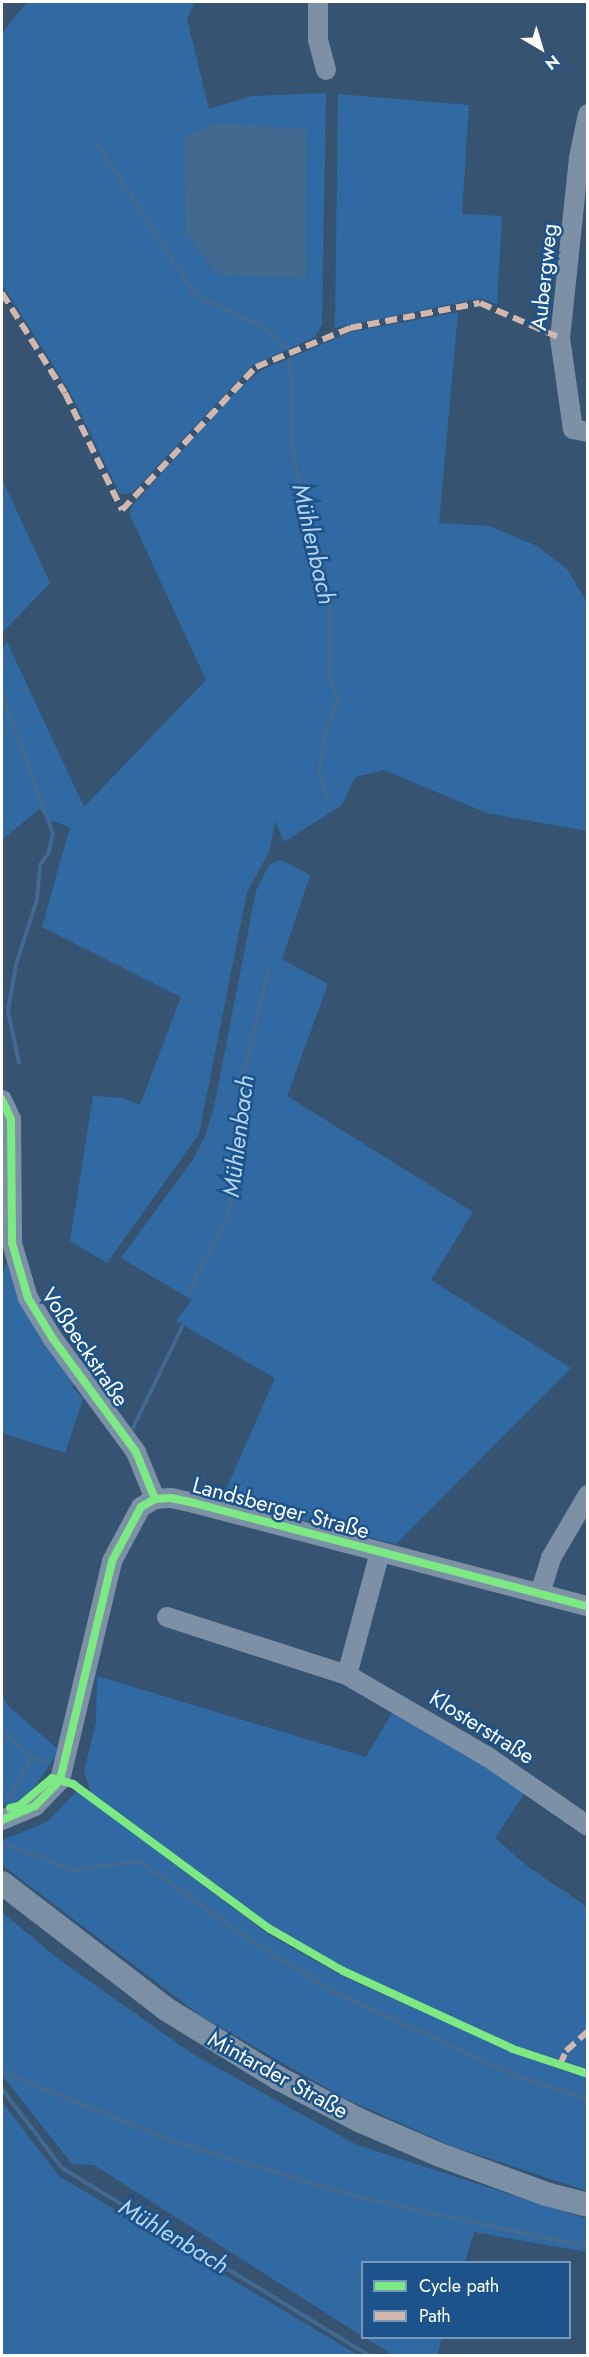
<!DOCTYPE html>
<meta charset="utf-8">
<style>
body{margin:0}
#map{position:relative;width:589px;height:2357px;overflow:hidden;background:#365472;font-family:Jost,sans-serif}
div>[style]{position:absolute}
.green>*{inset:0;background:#316aa2}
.water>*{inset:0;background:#426990}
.stream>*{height:4px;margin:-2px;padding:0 2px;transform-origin:2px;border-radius:2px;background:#426990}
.minor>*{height:20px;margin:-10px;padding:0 10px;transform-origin:10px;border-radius:10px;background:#7d91a6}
.major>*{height:24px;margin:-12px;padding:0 12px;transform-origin:12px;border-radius:12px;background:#7c90a5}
.quiet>*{height:6px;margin-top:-3px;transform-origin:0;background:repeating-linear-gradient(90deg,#d1b7ad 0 12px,transparent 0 18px)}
.cycleway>*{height:8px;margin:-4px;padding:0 4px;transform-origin:4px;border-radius:4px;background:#7ce984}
span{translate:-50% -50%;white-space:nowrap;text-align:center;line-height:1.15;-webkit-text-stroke:5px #1d538b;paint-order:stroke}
.street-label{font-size:22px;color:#fff}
.water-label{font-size:24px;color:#b4d5f4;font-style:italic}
.frame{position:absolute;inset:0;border:3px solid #fff;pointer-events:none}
.legend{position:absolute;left:361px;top:2261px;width:210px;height:78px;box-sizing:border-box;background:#1d538b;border:2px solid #7798b9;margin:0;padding:8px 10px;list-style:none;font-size:18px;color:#fff}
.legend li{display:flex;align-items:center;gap:12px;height:30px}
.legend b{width:30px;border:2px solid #7798b9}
.north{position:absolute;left:511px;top:18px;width:60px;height:60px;-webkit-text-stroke:4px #1d538b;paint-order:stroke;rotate:142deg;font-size:16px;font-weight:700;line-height:24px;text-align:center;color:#fff}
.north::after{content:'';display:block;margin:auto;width:21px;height:27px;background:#fff;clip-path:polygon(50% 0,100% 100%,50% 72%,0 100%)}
</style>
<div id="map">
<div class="green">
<div style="clip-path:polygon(27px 2px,195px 2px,187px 19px,209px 109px,252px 96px,326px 93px,322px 324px,315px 337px,252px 366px,132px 493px,120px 494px,70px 392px,2px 284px,2px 33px)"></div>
<div style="clip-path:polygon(338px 94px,469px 105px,462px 214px,502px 216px,497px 305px,481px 298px,335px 328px)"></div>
<div style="clip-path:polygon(458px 312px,439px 523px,489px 526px,537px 546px,567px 569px,587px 603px,587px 831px,487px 813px,384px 770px,355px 777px,342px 805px,284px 842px,275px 821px,270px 850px,247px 892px,199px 1134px,107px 1263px,70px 1241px,93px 1096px,123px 1098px,140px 1105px,181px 997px,42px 927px,70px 827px,47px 819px,39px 809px,2px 840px,2px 648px,7px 642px,84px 807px,206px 680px,130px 515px,131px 507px,237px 390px,262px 370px,351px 332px)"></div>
<div style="clip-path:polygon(2px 479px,50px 583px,2px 633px)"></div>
<div style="clip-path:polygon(281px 860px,310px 875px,282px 959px,328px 984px,287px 1096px,473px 1212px,431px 1280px,571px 1368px,396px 1544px,222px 1499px,275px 1378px,176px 1321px,192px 1300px,121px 1258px,192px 1161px,205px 1136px,214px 1107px,256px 891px,269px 865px)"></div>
<div style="clip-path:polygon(8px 1260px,76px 1382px,72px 1386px,83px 1399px,65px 1453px,2px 1433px,2px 1272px)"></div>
<div style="clip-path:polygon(97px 1676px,366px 1757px,392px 1713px,451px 1744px,525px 1792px,495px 1838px,527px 1866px,587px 1907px,587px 2191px,452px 2146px,344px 2098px,201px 2016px,2px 1865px,2px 1840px,47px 1822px,77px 1791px,268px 1934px,342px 1976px,512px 2052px,571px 2073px,578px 2066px,514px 2045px,346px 1969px,272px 1927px,184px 1866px,91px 1793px,84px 1771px,96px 1723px)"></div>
<div style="clip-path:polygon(2px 1695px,9px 1707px,59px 1750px,37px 1784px,18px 1802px,2px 1806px)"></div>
<div style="clip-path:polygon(2px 1912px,57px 1958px,191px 2053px,357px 2145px,587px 2219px,587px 2252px,474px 2232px,465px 2262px,362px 2262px,362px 2336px,94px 2165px,72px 2164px,2px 2075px)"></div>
<div style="clip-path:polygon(2px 2102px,59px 2176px,358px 2355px,2px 2355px)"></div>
<div style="clip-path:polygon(365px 2338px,442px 2338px,437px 2356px,393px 2355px)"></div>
</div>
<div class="water">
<div style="clip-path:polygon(216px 123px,307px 129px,306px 279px,217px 274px,186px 232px,184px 137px)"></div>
</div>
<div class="stream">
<div style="left:97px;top:143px;width:182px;rotate:57.1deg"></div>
<div style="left:196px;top:296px;width:74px;rotate:24.8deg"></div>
<div style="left:263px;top:327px;width:30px;rotate:42deg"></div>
<div style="left:290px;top:359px;width:102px;rotate:87.8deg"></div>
<div style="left:294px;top:461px;width:141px;rotate:75.2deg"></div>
<div style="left:330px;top:597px;width:80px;rotate:90deg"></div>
<div style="left:330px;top:677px;width:24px;rotate:71deg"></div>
<div style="left:338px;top:700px;width:28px;rotate:113deg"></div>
<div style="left:327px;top:726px;width:46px;rotate:100.1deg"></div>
<div style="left:319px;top:771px;width:27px;rotate:73deg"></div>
<div style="left:2px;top:694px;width:148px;rotate:69.9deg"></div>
<div style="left:53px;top:833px;width:22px;rotate:103deg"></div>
<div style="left:48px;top:854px;width:14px;rotate:126deg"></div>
<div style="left:40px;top:865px;width:34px;rotate:95deg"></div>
<div style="left:37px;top:899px;width:69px;rotate:107.7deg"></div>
<div style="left:16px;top:965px;width:47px;rotate:99.9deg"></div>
<div style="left:8px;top:1011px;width:53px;rotate:78.1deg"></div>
<div style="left:188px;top:1293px;width:88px;rotate:-62.3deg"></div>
<div style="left:229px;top:1215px;width:138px;rotate:-84.2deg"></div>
<div style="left:243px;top:1078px;width:110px;rotate:-76.8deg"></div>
<div style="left:133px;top:1428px;width:112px;rotate:-64.1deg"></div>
<div style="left:2px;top:1731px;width:39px;rotate:42deg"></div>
<div style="left:31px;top:1757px;width:47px;rotate:117.6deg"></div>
<div style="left:31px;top:1757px;width:17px;rotate:17deg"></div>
<div style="left:2px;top:1843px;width:76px;rotate:20.8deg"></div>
<div style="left:73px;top:1870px;width:67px;rotate:-7.8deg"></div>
<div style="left:139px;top:1861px;width:138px;rotate:35.5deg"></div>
<div style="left:251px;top:1941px;width:100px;rotate:31.5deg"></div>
<div style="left:336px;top:1993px;width:196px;rotate:24.7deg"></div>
<div style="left:514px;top:2075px;width:78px;rotate:18deg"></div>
<div style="left:2px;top:2072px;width:187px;rotate:22deg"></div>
<div style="left:175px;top:2142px;width:195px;rotate:16.7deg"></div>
<div style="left:362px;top:2198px;width:231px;rotate:12.2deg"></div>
<div style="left:2px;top:2089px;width:99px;rotate:52.8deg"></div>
<div style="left:62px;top:2168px;width:361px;rotate:31.4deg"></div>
</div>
<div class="minor">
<div style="left:318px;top:2px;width:38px;rotate:90deg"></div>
<div style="left:318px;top:40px;width:31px;rotate:75deg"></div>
<div style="left:588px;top:114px;width:45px;rotate:101.6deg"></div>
<div style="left:579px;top:158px;width:181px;rotate:96deg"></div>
<div style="left:560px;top:338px;width:92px;rotate:81.9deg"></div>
<div style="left:573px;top:429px;width:15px;rotate:11deg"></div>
<div style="left:2px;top:1100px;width:21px;rotate:65deg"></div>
<div style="left:11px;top:1119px;width:124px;rotate:89.5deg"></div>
<div style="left:12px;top:1243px;width:57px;rotate:73.8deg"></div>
<div style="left:28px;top:1298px;width:48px;rotate:58.6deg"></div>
<div style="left:53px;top:1339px;width:140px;rotate:53.7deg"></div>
<div style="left:136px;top:1452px;width:51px;rotate:68deg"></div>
<div style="left:540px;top:1594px;width:38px;rotate:-73deg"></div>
<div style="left:551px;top:1558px;width:73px;rotate:-59.6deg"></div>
<div style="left:167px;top:1617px;width:189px;rotate:17.9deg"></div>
<div style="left:347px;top:1675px;width:127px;rotate:-75deg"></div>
<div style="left:347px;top:1675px;width:163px;rotate:30.2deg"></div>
<div style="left:488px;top:1757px;width:121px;rotate:34.6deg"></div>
<div style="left:2px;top:1820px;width:36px;rotate:-23deg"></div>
<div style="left:35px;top:1806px;width:36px;rotate:-46deg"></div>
<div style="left:60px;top:1780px;width:225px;rotate:-76.6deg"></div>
<div style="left:112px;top:1561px;width:61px;rotate:-61.8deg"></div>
<div style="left:141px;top:1507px;width:16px;rotate:-30deg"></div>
<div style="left:155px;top:1499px;width:16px;rotate:-4deg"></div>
<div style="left:171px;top:1498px;width:24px;rotate:12deg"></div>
<div style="left:194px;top:1503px;width:407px;rotate:14.7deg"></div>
</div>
<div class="major">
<div style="left:2px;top:1883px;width:207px;rotate:37.5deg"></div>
<div style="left:166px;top:2009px;width:132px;rotate:31.6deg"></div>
<div style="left:278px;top:2078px;width:93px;rotate:27.4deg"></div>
<div style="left:361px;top:2121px;width:86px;rotate:23.3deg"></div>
<div style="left:440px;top:2155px;width:113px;rotate:20.2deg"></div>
<div style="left:546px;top:2194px;width:43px;rotate:14.7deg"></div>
</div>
<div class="quiet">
<div style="left:2px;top:293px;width:118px;rotate:57.8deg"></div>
<div style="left:65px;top:393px;width:130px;rotate:64deg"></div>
<div style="left:122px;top:510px;width:196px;rotate:-46.9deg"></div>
<div style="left:256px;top:367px;width:102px;rotate:-22.5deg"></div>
<div style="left:350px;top:328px;width:132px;rotate:-10.9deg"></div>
<div style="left:480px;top:303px;width:87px;rotate:23.6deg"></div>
<div style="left:560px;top:2065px;width:15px;rotate:-67deg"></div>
<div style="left:566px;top:2051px;width:30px;rotate:-42deg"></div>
</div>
<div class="cycleway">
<div style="left:2px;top:1100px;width:21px;rotate:65deg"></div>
<div style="left:11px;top:1119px;width:124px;rotate:89.5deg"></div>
<div style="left:12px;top:1243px;width:57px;rotate:73.8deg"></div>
<div style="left:28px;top:1298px;width:48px;rotate:58.6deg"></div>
<div style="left:53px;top:1339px;width:140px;rotate:53.7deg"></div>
<div style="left:136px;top:1452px;width:51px;rotate:68deg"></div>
<div style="left:10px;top:1808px;width:9px;rotate:-13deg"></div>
<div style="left:19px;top:1806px;width:43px;rotate:-40.3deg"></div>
<div style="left:52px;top:1778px;width:22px;rotate:16deg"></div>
<div style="left:73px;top:1784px;width:245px;rotate:36.4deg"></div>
<div style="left:270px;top:1929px;width:84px;rotate:29.9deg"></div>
<div style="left:343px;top:1971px;width:187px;rotate:24.6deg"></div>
<div style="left:513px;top:2049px;width:79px;rotate:18.4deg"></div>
<div style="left:2px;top:1820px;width:36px;rotate:-23deg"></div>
<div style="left:35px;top:1806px;width:36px;rotate:-46deg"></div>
<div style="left:60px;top:1780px;width:225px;rotate:-76.6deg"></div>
<div style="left:112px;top:1561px;width:61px;rotate:-61.8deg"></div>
<div style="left:141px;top:1507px;width:16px;rotate:-30deg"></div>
<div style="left:155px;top:1499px;width:16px;rotate:-4deg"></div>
<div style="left:171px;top:1498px;width:24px;rotate:12deg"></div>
<div style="left:194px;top:1503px;width:407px;rotate:14.7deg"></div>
</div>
<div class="street-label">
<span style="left:544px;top:277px;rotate:-84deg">Aubergweg</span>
<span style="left:85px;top:1347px;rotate:56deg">Voßbeckstraße</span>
<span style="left:281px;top:1508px;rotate:15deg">Landsberger Straße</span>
<span style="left:482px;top:1727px;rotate:32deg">Klosterstraße</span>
<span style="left:278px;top:2075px;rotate:29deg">Mintarder Straße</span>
</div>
<div class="water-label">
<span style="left:314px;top:544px;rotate:77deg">Mühlenbach</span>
<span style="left:238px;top:1136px;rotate:-83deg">Mühlenbach</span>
<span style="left:174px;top:2236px;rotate:31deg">Mühlenbach</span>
</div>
<div class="frame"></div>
<ul class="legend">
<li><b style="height:8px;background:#7ce984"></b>Cycle path</li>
<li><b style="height:8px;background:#d1b7ad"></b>Path</li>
</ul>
<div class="north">N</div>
</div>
